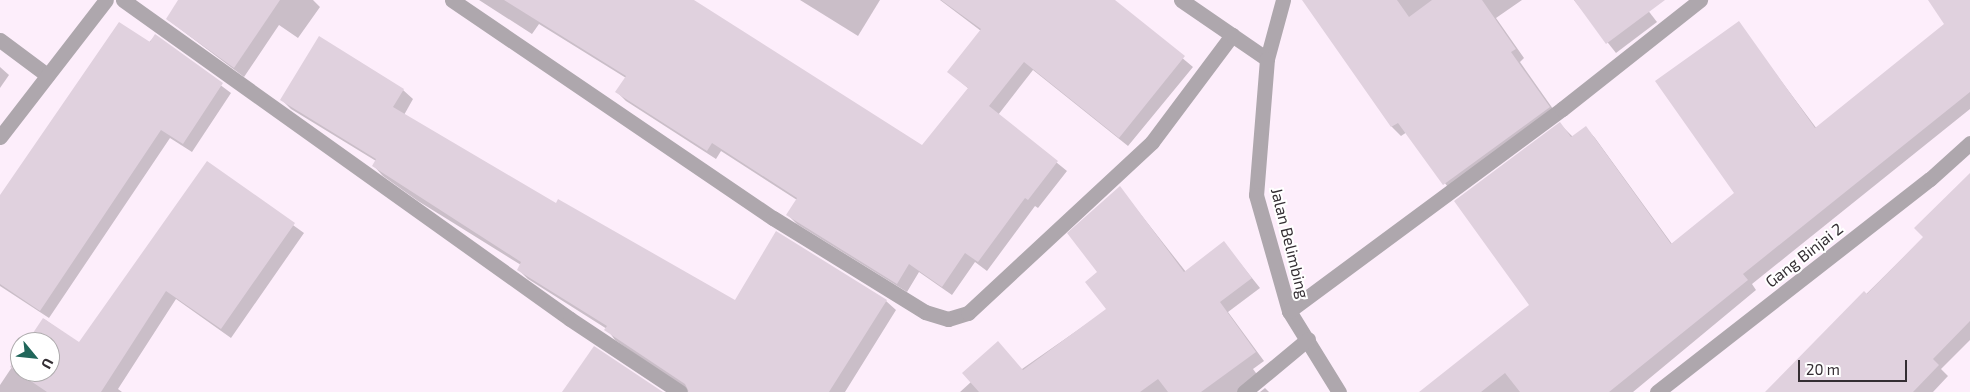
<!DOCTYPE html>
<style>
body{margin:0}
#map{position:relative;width:1970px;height:392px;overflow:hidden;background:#fdeefb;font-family:"Exo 2",sans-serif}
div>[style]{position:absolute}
.shadow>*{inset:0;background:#0003}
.building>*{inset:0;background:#e0d1de}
.minor>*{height:15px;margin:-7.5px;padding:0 7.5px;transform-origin:7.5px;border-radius:7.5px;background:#aea7ad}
span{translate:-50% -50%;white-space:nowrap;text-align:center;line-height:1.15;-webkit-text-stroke:4px #fff;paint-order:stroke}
.street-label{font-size:16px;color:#342e33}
.north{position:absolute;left:10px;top:332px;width:50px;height:50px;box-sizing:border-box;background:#fff;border:1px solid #aeabad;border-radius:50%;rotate:118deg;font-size:14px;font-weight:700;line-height:20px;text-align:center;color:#342e33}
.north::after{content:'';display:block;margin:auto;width:18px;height:22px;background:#20665a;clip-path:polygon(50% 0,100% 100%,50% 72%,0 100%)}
.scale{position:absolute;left:1798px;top:360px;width:109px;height:22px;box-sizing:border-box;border:2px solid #342e33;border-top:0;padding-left:6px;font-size:15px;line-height:18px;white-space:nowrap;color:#342e33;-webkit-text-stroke:4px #fff;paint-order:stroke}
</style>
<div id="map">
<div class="shadow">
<div style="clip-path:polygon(180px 0,313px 0,320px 7px,298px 38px,279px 25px,244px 77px,167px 19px)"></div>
<div style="clip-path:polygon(479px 0,691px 0,922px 147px,969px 89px,949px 72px,981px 31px,940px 0,1113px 0,1193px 67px,1128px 146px,1033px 70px,998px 115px,1067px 171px,1038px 208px,1035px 206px,987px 271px,975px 262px,952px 295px,919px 272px,907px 292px,797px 224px,788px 215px,797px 200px,721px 151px,716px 159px,626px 101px,617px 92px,626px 78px,539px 24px,532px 34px)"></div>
<div style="clip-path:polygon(800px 0,880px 0,858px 36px)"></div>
<div style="clip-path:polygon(1320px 0,1522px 0,1496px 18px,1524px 58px,1520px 62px,1558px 116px,1453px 194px,1407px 132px,1401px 136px,1392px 127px,1309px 8px)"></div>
<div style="clip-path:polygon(1574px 0,1640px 0,1657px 22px,1616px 53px)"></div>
<div style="clip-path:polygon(1930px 0,1970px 0,1970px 109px,1752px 284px,1756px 290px,1633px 392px,1437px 392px,1531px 305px,1560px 124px,1573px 137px,1586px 128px,1595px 138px,1672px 244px,1736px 194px,1738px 23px,1817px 129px,1946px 25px)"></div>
<div style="clip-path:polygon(155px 36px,231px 93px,192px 152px,170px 138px,49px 318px,0 286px,0 199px)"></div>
<div style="clip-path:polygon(0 67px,9px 75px,0 88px)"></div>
<div style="clip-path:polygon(403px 90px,413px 99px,404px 115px,556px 205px,736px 302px,886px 301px,896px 310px,845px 392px,689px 392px,615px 340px,607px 329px,528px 279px,519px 270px,521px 265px,418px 201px,383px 176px,374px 166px,376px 161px,291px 109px,282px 100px)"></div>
<div style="clip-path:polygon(207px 163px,304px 233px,231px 338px,176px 299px,118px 389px,122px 392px,0 392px,0 385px,20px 355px,20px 372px,50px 372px,50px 342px,29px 342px,44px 319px,80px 344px)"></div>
<div style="clip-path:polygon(1970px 175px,1970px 340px,1941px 369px,1948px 376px,1933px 392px,1767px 392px,1924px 237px)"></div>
<div style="clip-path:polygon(1120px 188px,1186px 272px,1224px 243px,1260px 288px,1228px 312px,1264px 361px,1253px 369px,1262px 381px,1249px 392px,960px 392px,971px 382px,1022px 369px,1108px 309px,1099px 272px)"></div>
<div style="clip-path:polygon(1265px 388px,1269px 392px,1260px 392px)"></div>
</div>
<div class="building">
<div style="clip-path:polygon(178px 0,280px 0,234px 68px,166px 19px)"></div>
<div style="clip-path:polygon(504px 0,694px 0,922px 145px,968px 88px,947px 72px,981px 29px,941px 0,1115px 0,1185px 56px,1119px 138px,1024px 62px,989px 106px,1058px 161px,1028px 200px,1025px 198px,978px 262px,965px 253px,942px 287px,909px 264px,897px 284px,786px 215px,797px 198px,712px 143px,707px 151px,615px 92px,626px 76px)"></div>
<div style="clip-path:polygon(1302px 0,1397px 0,1409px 17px,1432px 0,1482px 0,1516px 49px,1511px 52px,1550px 107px,1443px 185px,1398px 123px,1391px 127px)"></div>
<div style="clip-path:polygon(1574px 0,1665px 0,1606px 44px)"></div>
<div style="clip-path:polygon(1928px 0,1970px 0,1970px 92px,1743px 274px,1748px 280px,1609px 392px,1520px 392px,1505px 373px,1481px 392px,1419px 392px,1529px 305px,1454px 201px,1560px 122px,1571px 137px,1586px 126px,1671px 244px,1734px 193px,1655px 81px,1739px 21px,1815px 128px,1944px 24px)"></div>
<div style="clip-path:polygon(119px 22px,150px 42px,155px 34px,223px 83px,183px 144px,161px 130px,40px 311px,0 284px,0 195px)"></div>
<div style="clip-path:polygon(319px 36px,404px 89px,393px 107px,556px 203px,558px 199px,735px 300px,776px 231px,887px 300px,829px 392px,689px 392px,685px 384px,604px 330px,607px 326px,517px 270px,521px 262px,372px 166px,376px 159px,280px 100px)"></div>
<div style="clip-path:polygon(207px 161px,295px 223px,221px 329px,166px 291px,101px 392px,47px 392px,10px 367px,20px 353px,20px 372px,50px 372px,50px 342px,27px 342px,43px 318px,79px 342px)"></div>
<div style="clip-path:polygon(1970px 173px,1970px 321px,1933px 359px,1939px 365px,1913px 392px,1765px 392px,1864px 291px,1867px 294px,1923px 237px,1914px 228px)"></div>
<div style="clip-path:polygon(1120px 186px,1184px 272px,1224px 241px,1252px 278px,1220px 302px,1256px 352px,1201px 392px,1168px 392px,1158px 379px,1140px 392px,979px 392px,962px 373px,998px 341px,1023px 370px,1106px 309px,1085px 282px,1097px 272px,1067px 233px)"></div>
<div style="clip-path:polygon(594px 346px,663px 392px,562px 392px)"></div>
</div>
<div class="minor">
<div style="left:123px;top:0;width:549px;rotate:35.51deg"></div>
<div style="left:570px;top:319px;width:132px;rotate:33.6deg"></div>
<div style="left:452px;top:0;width:388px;rotate:34.2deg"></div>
<div style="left:773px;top:218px;width:179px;rotate:31.7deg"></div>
<div style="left:925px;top:312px;width:24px;rotate:17deg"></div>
<div style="left:948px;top:319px;width:21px;rotate:-17deg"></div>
<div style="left:968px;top:313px;width:251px;rotate:-42.9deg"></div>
<div style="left:1152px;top:142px;width:134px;rotate:-53.2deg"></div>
<div style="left:1181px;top:0;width:104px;rotate:34.5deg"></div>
<div style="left:1283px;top:0;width:61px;rotate:105.2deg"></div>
<div style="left:1267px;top:59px;width:136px;rotate:94.6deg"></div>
<div style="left:1256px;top:195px;width:121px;rotate:74.1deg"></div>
<div style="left:1289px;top:311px;width:95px;rotate:58.3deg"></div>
<div style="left:0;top:40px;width:59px;rotate:36.7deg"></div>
<div style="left:0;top:137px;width:173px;rotate:-52.3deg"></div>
<div style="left:1289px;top:311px;width:340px;rotate:-36.5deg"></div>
<div style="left:1562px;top:109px;width:176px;rotate:-38.3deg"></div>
<div style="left:1244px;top:392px;width:83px;rotate:-39.6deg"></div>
<div style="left:1657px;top:392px;width:346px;rotate:-38deg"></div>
<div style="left:1930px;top:179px;width:54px;rotate:-42deg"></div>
</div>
<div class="street-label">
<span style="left:1290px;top:243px;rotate:76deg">Jalan Belimbing</span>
<span style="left:1804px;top:255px;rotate:-38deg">Gang Binjai 2</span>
</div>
<div class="north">U</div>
<div class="scale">20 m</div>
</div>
